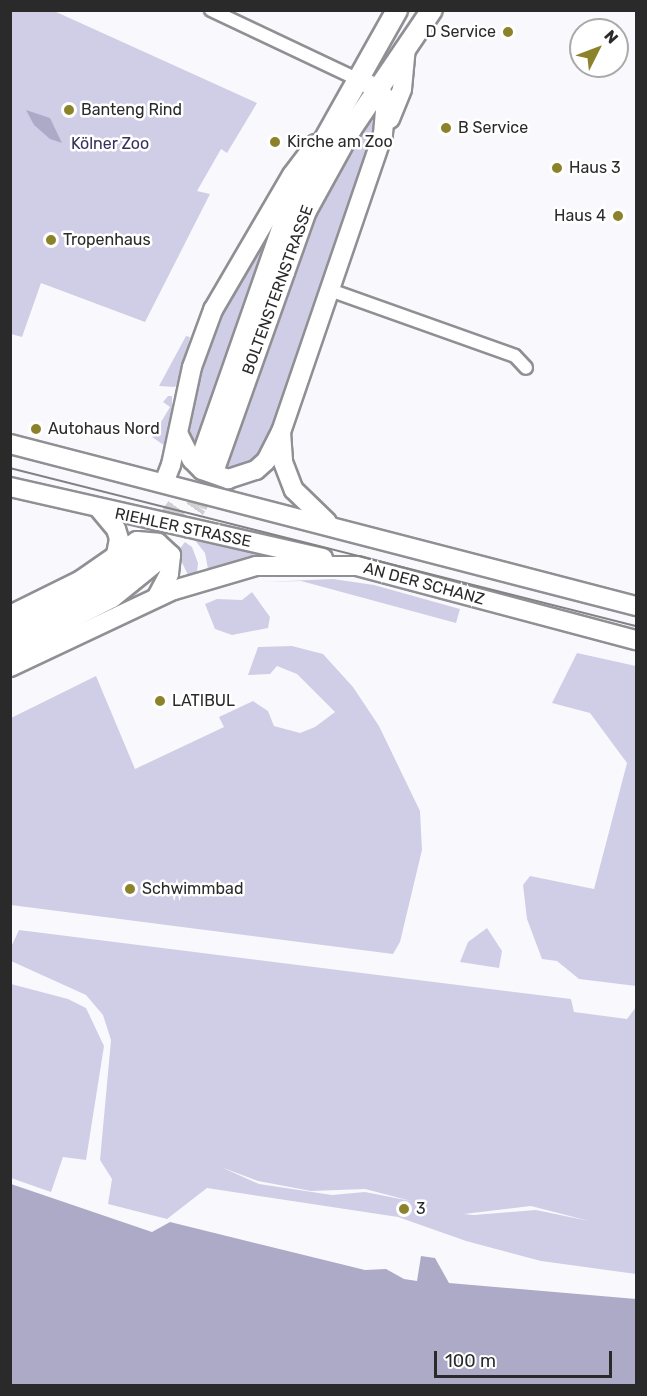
<!DOCTYPE html>
<meta charset="utf-8">
<style>
body{margin:0}
#map{position:relative;width:647px;height:1396px;overflow:hidden;background:#f9f9fd;font-family:Rubik,sans-serif}
div>[style]{position:absolute}
.green>*{inset:0;background:#d0cee7}
.water>*{inset:0;background:#adaac7}
.primary-tunnel>*{height:20px;margin-top:-10px;transform-origin:0;background:repeating-linear-gradient(90deg,#d0d0d3 0 20px,transparent 0 30px)}
.roads{filter:drop-shadow(2px 0 #909094) drop-shadow(-2px 0 #909094) drop-shadow(0 2px #909094) drop-shadow(0 -2px #909094)}
.minor>*{height:12px;margin:-6px;padding:0 6px;transform-origin:6px;border-radius:6px;background:#fff}
.secondary>*{height:18px;margin:-9px;padding:0 9px;transform-origin:9px;border-radius:9px;background:#fff}
.primary>*{height:20px;margin:-10px;padding:0 10px;transform-origin:10px;border-radius:10px;background:#fff}
.tram>*{height:1.5px;margin:-0.75px;padding:0 0.75px;transform-origin:0.75px;border-radius:0.75px;background:#828285}
.dots>*{width:16px;height:16px;translate:-50% -50%;box-sizing:border-box;border:3px solid #fff;border-radius:50%}
span{translate:-50% -50%;white-space:nowrap;text-align:center;line-height:1.15;-webkit-text-stroke:5px #fff;paint-order:stroke}
.poi-label{font-size:16px;color:#2a2a2b}
.right{translate:-100% -50%;text-align:right}
.left{translate:0 -50%;text-align:left}
.park-label{font-size:16px;color:#39315b}
.street-label{font-size:16px;color:#2a2a2b}
.frame{position:absolute;inset:0;border:12px solid #2a2a2b;pointer-events:none}
.north{position:absolute;left:569px;top:18px;width:60px;height:60px;box-sizing:border-box;background:#fff;border:2px solid #aaa;border-radius:50%;rotate:48deg;font-size:16px;font-weight:700;line-height:24px;text-align:center;color:#2a2a2b}
.north::after{content:'';display:block;margin:auto;width:21px;height:27px;background:#8c8229;clip-path:polygon(50% 0,100% 100%,50% 72%,0 100%)}
.scale{position:absolute;left:434px;top:1351px;width:178px;height:27px;box-sizing:border-box;border:3px solid #2a2a2b;border-top:0;padding-left:8px;font-size:18px;line-height:21px;white-space:nowrap;color:#2a2a2b;-webkit-text-stroke:4px #fff;paint-order:stroke}
</style>
<div id="map">
<div class="green">
<div style="clip-path:polygon(11px 11px,54px 11px,257px 103px,227px 153px,221px 149px,197px 191px,210px 194px,145px 322px,41px 283px,22px 337px,11px 334px)"></div>
<div style="clip-path:polygon(373px 104px,379px 109px,375px 129px,270px 444px,249px 469px,221px 471px,296px 250px)"></div>
<div style="clip-path:polygon(284px 195px,195px 453px,187px 432px,188px 415px,206px 337px)"></div>
<div style="clip-path:polygon(186px 336px,190px 337px,180px 380px,175px 387px,159px 386px)"></div>
<div style="clip-path:polygon(168px 396px,172px 396px,172px 411px,165px 446px,152px 437px,170px 407px,163px 402px)"></div>
<div style="clip-path:polygon(190px 534px,287px 556px,208px 569px,205px 553px)"></div>
<div style="clip-path:polygon(185px 542px,192px 547px,198px 563px,197px 573px,188px 575px,177px 552px)"></div>
<div style="clip-path:polygon(333px 579px,374px 585px,460px 609px,456px 623px,301px 581px,263px 582px)"></div>
<div style="clip-path:polygon(252px 592px,270px 617px,268px 628px,232px 635px,215px 629px,205px 604px,217px 599px,242px 600px)"></div>
<div style="clip-path:polygon(292px 646px,323px 654px,353px 687px,379px 726px,420px 811px,422px 850px,400px 942px,393px 954px,11px 905px,11px 718px,96px 676px,135px 769px,224px 727px,219px 717px,253px 701px,268px 711px,274px 726px,300px 733px,315px 727px,335px 712px,297px 674px,277px 666px,270px 674px,248px 675px,258px 647px)"></div>
<div style="clip-path:polygon(577px 653px,636px 666px,636px 986px,579px 979px,557px 961px,542px 959px,527px 919px,523px 885px,530px 876px,594px 889px,627px 763px,590px 713px,552px 703px)"></div>
<div style="clip-path:polygon(487px 928px,502px 951px,499px 968px,460px 962px,468px 942px)"></div>
<div style="clip-path:polygon(evenodd,19px 930px,571px 999px,574px 1012px,627px 1019px,636px 1007px,636px 1274px,541px 1261px,466px 1241px,398px 1217px,207px 1188px,167px 1219px,108px 1204px,112px 1179px,100px 1160px,111px 1040px,103px 1015px,86px 995px,11px 961px,11px 947px,19px 930px,221px 1167px,258px 1181px,311px 1191px,365px 1189px,411px 1201px,365px 1192px,332px 1195px,259px 1184px,221px 1167px,19px 930px,531px 1206px,589px 1221px,536px 1210px,474px 1215px,464px 1214px,531px 1206px)"></div>
<div style="clip-path:polygon(11px 984px,68px 999px,86px 1008px,104px 1046px,86px 1160px,63px 1157px,51px 1192px,11px 1178px)"></div>
</div>
<div class="water">
<div style="clip-path:polygon(26px 110px,50px 118px,62px 143px,50px 139px,34px 125px)"></div>
<div style="clip-path:polygon(11px 1184px,152px 1232px,170px 1222px,365px 1270px,386px 1269px,404px 1279px,417px 1281px,421px 1256px,435px 1258px,449px 1283px,636px 1299px,636px 1385px,11px 1385px)"></div>
</div>
<div class="primary-tunnel">
<div style="left:148px;top:548px;width:60px;rotate:-55.2deg"></div>
<div style="left:182px;top:499px;width:43px;rotate:-64deg"></div>
<div style="left:160px;top:558px;width:64px;rotate:-54.6deg"></div>
<div style="left:197px;top:506px;width:41px;rotate:-65.3deg"></div>
</div>
<div class="roads">
<div class="minor">
<div style="left:211px;top:10px;width:161px;rotate:25.3deg"></div>
<div style="left:330px;top:290px;width:196px;rotate:19.6deg"></div>
<div style="left:515px;top:356px;width:16px;rotate:47deg"></div>
</div>
<div class="secondary">
<div style="left:390px;top:119px;width:32px;rotate:-68deg"></div>
<div style="left:402px;top:89px;width:42px;rotate:-84.6deg"></div>
<div style="left:281px;top:432px;width:30px;rotate:86deg"></div>
<div style="left:283px;top:462px;width:30px;rotate:69deg"></div>
<div style="left:294px;top:490px;width:46px;rotate:44.1deg"></div>
<div style="left:178px;top:433px;width:30px;rotate:63deg"></div>
<div style="left:192px;top:460px;width:14px;rotate:45deg"></div>
<div style="left:202px;top:470px;width:28px;rotate:19deg"></div>
<div style="left:228px;top:479px;width:29px;rotate:-18deg"></div>
<div style="left:256px;top:470px;width:13px;rotate:-42deg"></div>
<div style="left:266px;top:461px;width:33px;rotate:-63deg"></div>
<div style="left:281px;top:432px;width:315px;rotate:-71.1deg"></div>
<div style="left:383px;top:134px;width:36px;rotate:-85deg"></div>
<div style="left:386px;top:98px;width:13px;rotate:-132deg"></div>
<div style="left:377px;top:88px;width:22px;rotate:-156deg"></div>
<div style="left:10px;top:444px;width:647px;rotate:14.51deg"></div>
<div style="left:164px;top:483px;width:19px;rotate:-69deg"></div>
<div style="left:171px;top:465px;width:100px;rotate:-77.9deg"></div>
<div style="left:192px;top:367px;width:61px;rotate:-69.8deg"></div>
<div style="left:213px;top:310px;width:156px;rotate:-59.7deg"></div>
<div style="left:292px;top:175px;width:39px;rotate:-53deg"></div>
<div style="left:10px;top:487px;width:321px;rotate:12.8deg"></div>
<div style="left:100px;top:510px;width:25px;rotate:50deg"></div>
<div style="left:116px;top:529px;width:10px;rotate:73deg"></div>
<div style="left:119px;top:539px;width:15px;rotate:101deg"></div>
<div style="left:10px;top:615px;width:79px;rotate:-26.2deg"></div>
<div style="left:81px;top:580px;width:68px;rotate:-34.9deg"></div>
<div style="left:137px;top:541px;width:21px;rotate:5deg"></div>
<div style="left:158px;top:543px;width:18px;rotate:43deg"></div>
<div style="left:171px;top:555px;width:19px;rotate:96deg"></div>
<div style="left:169px;top:574px;width:26px;rotate:118deg"></div>
<div style="left:10px;top:667px;width:181px;rotate:-25.2deg"></div>
<div style="left:174px;top:590px;width:85px;rotate:-16.3deg"></div>
<div style="left:256px;top:566px;width:101px"></div>
<div style="left:357px;top:566px;width:289px;rotate:14.9deg"></div>
</div>
<div class="primary">
<div style="left:201px;top:460px;width:284px;rotate:-70.7deg"></div>
<div style="left:295px;top:192px;width:209px;rotate:-60.7deg"></div>
<div style="left:214px;top:469px;width:274px;rotate:-70.4deg"></div>
<div style="left:306px;top:211px;width:94px;rotate:-61.2deg"></div>
<div style="left:351px;top:129px;width:144px;rotate:-55.8deg"></div>
<div style="left:10px;top:633px;width:106px;rotate:-27.5deg"></div>
<div style="left:104px;top:584px;width:57px;rotate:-39.3deg"></div>
<div style="left:10px;top:649px;width:114px;rotate:-27deg"></div>
<div style="left:112px;top:597px;width:62px;rotate:-39.1deg"></div>
</div>
</div>
<div class="tram">
<div style="left:10px;top:468px;width:646px;rotate:14.17deg"></div>
</div>
<div class="dots">
<div style="left:508px;top:32px;background:#8c8229"></div>
<div style="left:69px;top:110px;background:#8c8229"></div>
<div style="left:446px;top:128px;background:#8c8229"></div>
<div style="left:275px;top:142px;background:#8c8229"></div>
<div style="left:557px;top:168px;background:#8c8229"></div>
<div style="left:618px;top:216px;background:#8c8229"></div>
<div style="left:51px;top:240px;background:#8c8229"></div>
<div style="left:36px;top:429px;background:#8c8229"></div>
<div style="left:160px;top:701px;background:#8c8229"></div>
<div style="left:130px;top:889px;background:#8c8229"></div>
<div style="left:404px;top:1209px;background:#8c8229"></div>
</div>
<div class="poi-label">
<span class="right" style="left:496px;top:32px">D Service</span>
<span class="left" style="left:81px;top:110px">Banteng Rind</span>
<span class="left" style="left:458px;top:128px">B Service</span>
<span class="left" style="left:287px;top:142px">Kirche am Zoo</span>
<span class="left" style="left:569px;top:168px">Haus 3</span>
<span class="right" style="left:606px;top:216px">Haus 4</span>
<span class="left" style="left:63px;top:240px">Tropenhaus</span>
<span class="left" style="left:48px;top:429px">Autohaus Nord</span>
<span class="left" style="left:172px;top:701px">LATIBUL</span>
<span class="left" style="left:142px;top:889px">Schwimmbad</span>
<span class="left" style="left:416px;top:1209px">3</span>
</div>
<div class="park-label">
<span style="left:110px;top:144px">Kölner Zoo</span>
</div>
<div class="street-label">
<span style="left:278px;top:290px;rotate:-70deg">BOLTENSTERNSTRASSE</span>
<span style="left:183px;top:528px;rotate:12deg">RIEHLER STRASSE</span>
<span style="left:424px;top:584px;rotate:15deg">AN DER SCHANZ</span>
</div>
<div class="frame"></div>
<div class="north">N</div>
<div class="scale">100 m</div>
</div>
